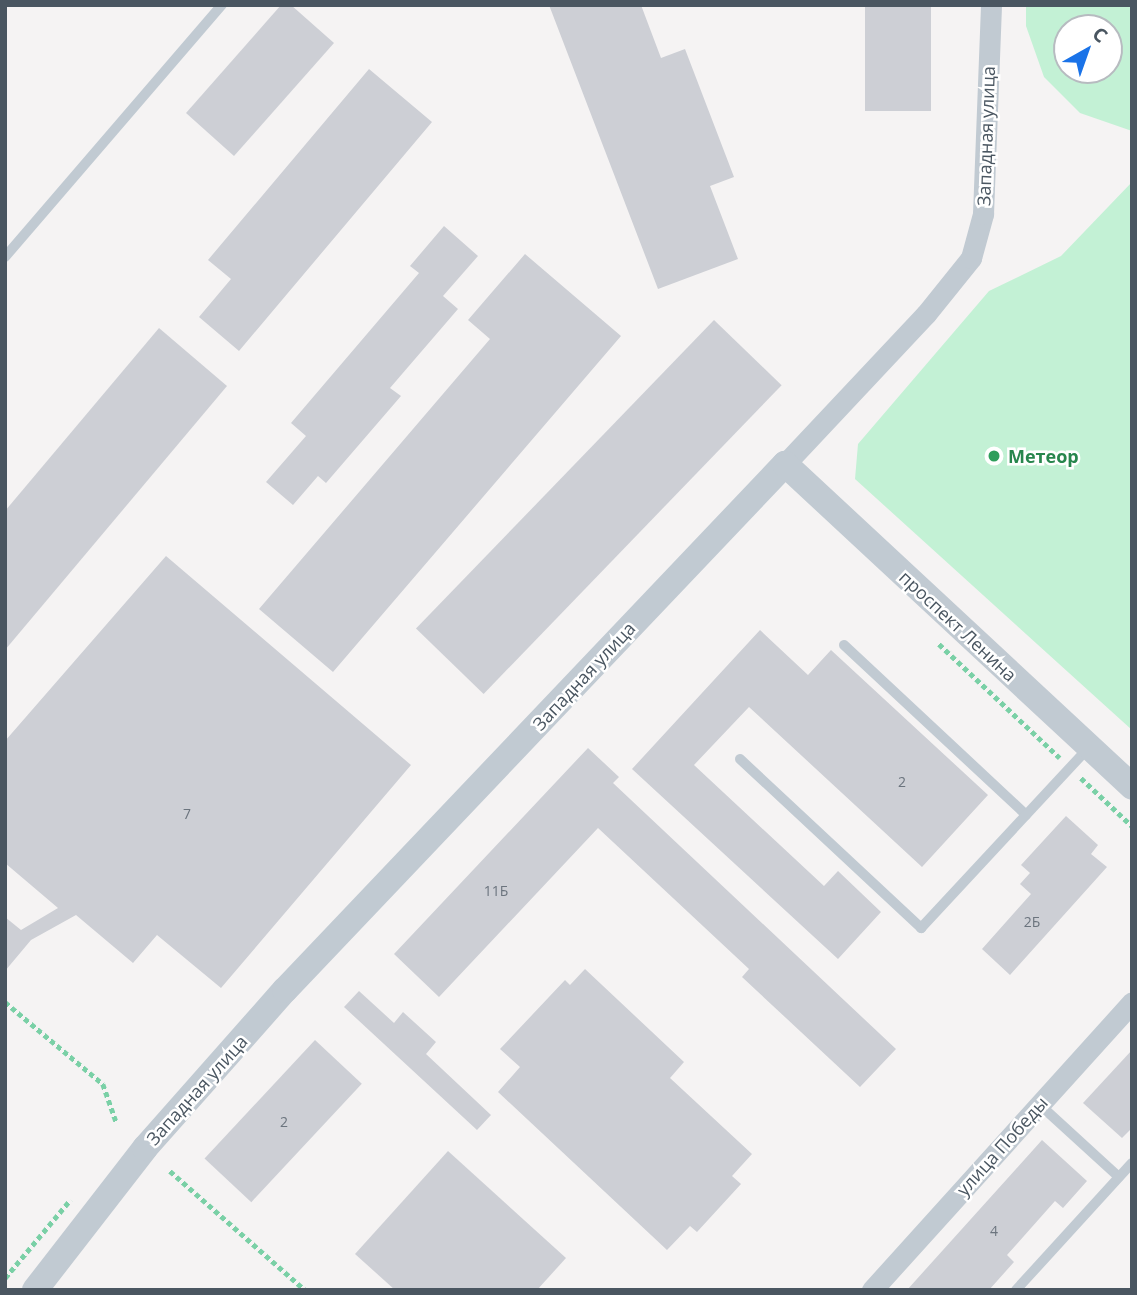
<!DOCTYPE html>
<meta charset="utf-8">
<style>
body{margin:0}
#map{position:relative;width:1137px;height:1295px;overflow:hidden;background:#f5f3f3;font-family:"Open Sans",sans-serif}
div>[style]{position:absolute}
.green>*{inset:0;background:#c3f1d5}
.building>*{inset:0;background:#cdcfd5;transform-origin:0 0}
.path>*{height:4.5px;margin-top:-2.25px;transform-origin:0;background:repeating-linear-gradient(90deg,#7ad0a6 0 5px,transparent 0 8.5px)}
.service>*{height:10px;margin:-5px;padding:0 5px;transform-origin:5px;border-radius:5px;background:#c1cad2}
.minor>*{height:21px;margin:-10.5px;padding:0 10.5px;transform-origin:10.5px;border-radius:10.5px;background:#c1cad2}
.tertiary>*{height:26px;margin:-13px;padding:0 13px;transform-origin:13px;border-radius:13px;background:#c1cad2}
.dots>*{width:19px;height:19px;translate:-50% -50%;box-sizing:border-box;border:4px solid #fff;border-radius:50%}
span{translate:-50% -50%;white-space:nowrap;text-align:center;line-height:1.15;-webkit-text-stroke:5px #fff;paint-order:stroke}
.number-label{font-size:14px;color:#6b747e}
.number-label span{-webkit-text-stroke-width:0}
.street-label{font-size:18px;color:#4a5661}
.leisure-label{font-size:18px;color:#27864d;font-weight:700}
.left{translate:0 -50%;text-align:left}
.frame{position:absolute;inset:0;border:7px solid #4a5661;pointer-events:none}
.north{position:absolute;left:1053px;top:14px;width:70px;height:70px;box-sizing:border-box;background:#fff;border:2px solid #b7bbc0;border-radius:50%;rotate:40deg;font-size:19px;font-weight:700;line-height:28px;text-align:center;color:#4a5661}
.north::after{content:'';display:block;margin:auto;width:24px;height:32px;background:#1a73e8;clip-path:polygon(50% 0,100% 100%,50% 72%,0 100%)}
</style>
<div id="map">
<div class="green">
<div style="clip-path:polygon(evenodd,1026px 5px,1132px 5px,1132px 131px,1080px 113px,1044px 77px,1026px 26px,1026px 5px,1067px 28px,1109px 28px,1109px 70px,1067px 70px,1067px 28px)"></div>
<div style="clip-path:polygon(1132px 182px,1132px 730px,855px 479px,858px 444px,989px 291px,1061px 256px)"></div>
</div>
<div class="building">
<div style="clip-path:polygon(281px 5px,291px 5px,334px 43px,234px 156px,186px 113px)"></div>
<div style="clip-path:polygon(549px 5px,641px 5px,661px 58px,685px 49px,734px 177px,710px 186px,738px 259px,658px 289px)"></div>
<div style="left:865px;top:5px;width:66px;height:106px"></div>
<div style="clip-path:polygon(369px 69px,432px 122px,239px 351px,199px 317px,231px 279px,208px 260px)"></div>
<div style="clip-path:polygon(444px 226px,478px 256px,443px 296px,458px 309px,390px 388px,401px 396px,326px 483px,318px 476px,293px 505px,266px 482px,306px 436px,291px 423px,419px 273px,410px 266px)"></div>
<div style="clip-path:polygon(525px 254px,621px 336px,333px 672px,259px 609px,490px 339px,468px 320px)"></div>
<div style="left:714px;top:320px;width:94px;height:429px;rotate:44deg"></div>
<div style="clip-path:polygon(159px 328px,227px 386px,5px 650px,5px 511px)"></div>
<div style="clip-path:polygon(166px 556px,411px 765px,221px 988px,157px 935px,133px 963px,76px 915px,31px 940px,5px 971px,5px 917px,21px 930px,58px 908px,5px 863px,5px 741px)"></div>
<div style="clip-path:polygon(760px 630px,808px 675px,831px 650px,988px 795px,922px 867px,749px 707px,694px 765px,824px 886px,838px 871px,881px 912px,838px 959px,632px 769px)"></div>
<div style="clip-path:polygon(588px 748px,619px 777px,613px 783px,896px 1049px,860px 1087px,742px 977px,749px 969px,598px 828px,439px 997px,394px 954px)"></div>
<div style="clip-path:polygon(1066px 816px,1098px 845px,1091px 854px,1107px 867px,1010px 975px,982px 949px,1031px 894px,1020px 884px,1030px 873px,1021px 865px)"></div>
<div style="clip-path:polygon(585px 969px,684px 1062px,670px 1078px,752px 1154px,732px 1176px,741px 1184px,697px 1232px,690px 1226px,667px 1250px,498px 1092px,520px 1067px,500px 1049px,565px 980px,570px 985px)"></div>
<div style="clip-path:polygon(359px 991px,394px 1023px,403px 1012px,436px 1042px,426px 1054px,491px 1115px,477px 1130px,344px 1007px)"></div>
<div style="left:315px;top:1040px;width:64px;height:162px;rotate:43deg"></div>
<div style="clip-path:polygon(1132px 1050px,1132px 1128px,1122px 1138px,1083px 1103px)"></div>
<div style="clip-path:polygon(1042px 1140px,1087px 1181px,1063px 1208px,1055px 1201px,1007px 1255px,1014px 1262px,989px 1290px,907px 1290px)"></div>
<div style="clip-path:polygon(448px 1151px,566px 1258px,537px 1290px,395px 1290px,355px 1254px)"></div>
</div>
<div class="path">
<div style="left:939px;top:644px;width:166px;rotate:43.3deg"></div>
<div style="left:1081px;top:778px;width:70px;rotate:43.3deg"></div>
<div style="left:5px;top:1002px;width:128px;rotate:39.9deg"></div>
<div style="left:103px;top:1084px;width:42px;rotate:70.7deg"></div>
<div style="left:170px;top:1171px;width:180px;rotate:41.4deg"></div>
<div style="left:5px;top:1278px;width:102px;rotate:-50.2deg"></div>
</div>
<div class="service">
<div style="left:5px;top:257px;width:333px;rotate:-49.3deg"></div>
<div style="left:844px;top:645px;width:249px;rotate:43deg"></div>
<div style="left:740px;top:759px;width:248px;rotate:43deg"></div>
<div style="left:921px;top:928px;width:247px;rotate:-47.1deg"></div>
<div style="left:1039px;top:1104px;width:108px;rotate:42.4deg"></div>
<div style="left:1016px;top:1290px;width:172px;rotate:-47.6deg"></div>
</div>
<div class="minor">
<div style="left:785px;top:464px;width:206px;rotate:-46.8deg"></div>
<div style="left:926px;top:314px;width:72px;rotate:-51.2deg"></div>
<div style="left:971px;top:258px;width:46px;rotate:-74.7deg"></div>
<div style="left:983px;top:214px;width:209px;rotate:-87.8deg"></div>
<div style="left:872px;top:1290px;width:388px;rotate:-47.9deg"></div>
</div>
<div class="tertiary">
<div style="left:35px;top:1290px;width:180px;rotate:-52.2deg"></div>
<div style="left:145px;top:1148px;width:211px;rotate:-48.5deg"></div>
<div style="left:285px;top:990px;width:726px;rotate:-46.45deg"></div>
<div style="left:785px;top:464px;width:474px;rotate:42.9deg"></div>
</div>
<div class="dots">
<div style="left:994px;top:456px;background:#2e9e5b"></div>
</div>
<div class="number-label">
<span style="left:902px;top:782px">2</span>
<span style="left:187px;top:814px">7</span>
<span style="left:496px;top:891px">11Б</span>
<span style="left:1032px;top:922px">2Б</span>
<span style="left:284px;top:1122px">2</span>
<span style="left:994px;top:1231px">4</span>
</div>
<div class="street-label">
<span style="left:986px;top:136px;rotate:-88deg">Западная улица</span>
<span style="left:958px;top:626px;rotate:43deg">проспект Ленина</span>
<span style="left:584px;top:676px;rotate:-47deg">Западная улица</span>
<span style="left:197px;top:1090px;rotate:-48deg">Западная улица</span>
<span style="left:1002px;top:1146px;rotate:-48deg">улица Победы</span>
</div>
<div class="leisure-label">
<span class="left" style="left:1008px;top:456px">Метеор</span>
</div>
<div class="frame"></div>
<div class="north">С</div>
</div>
